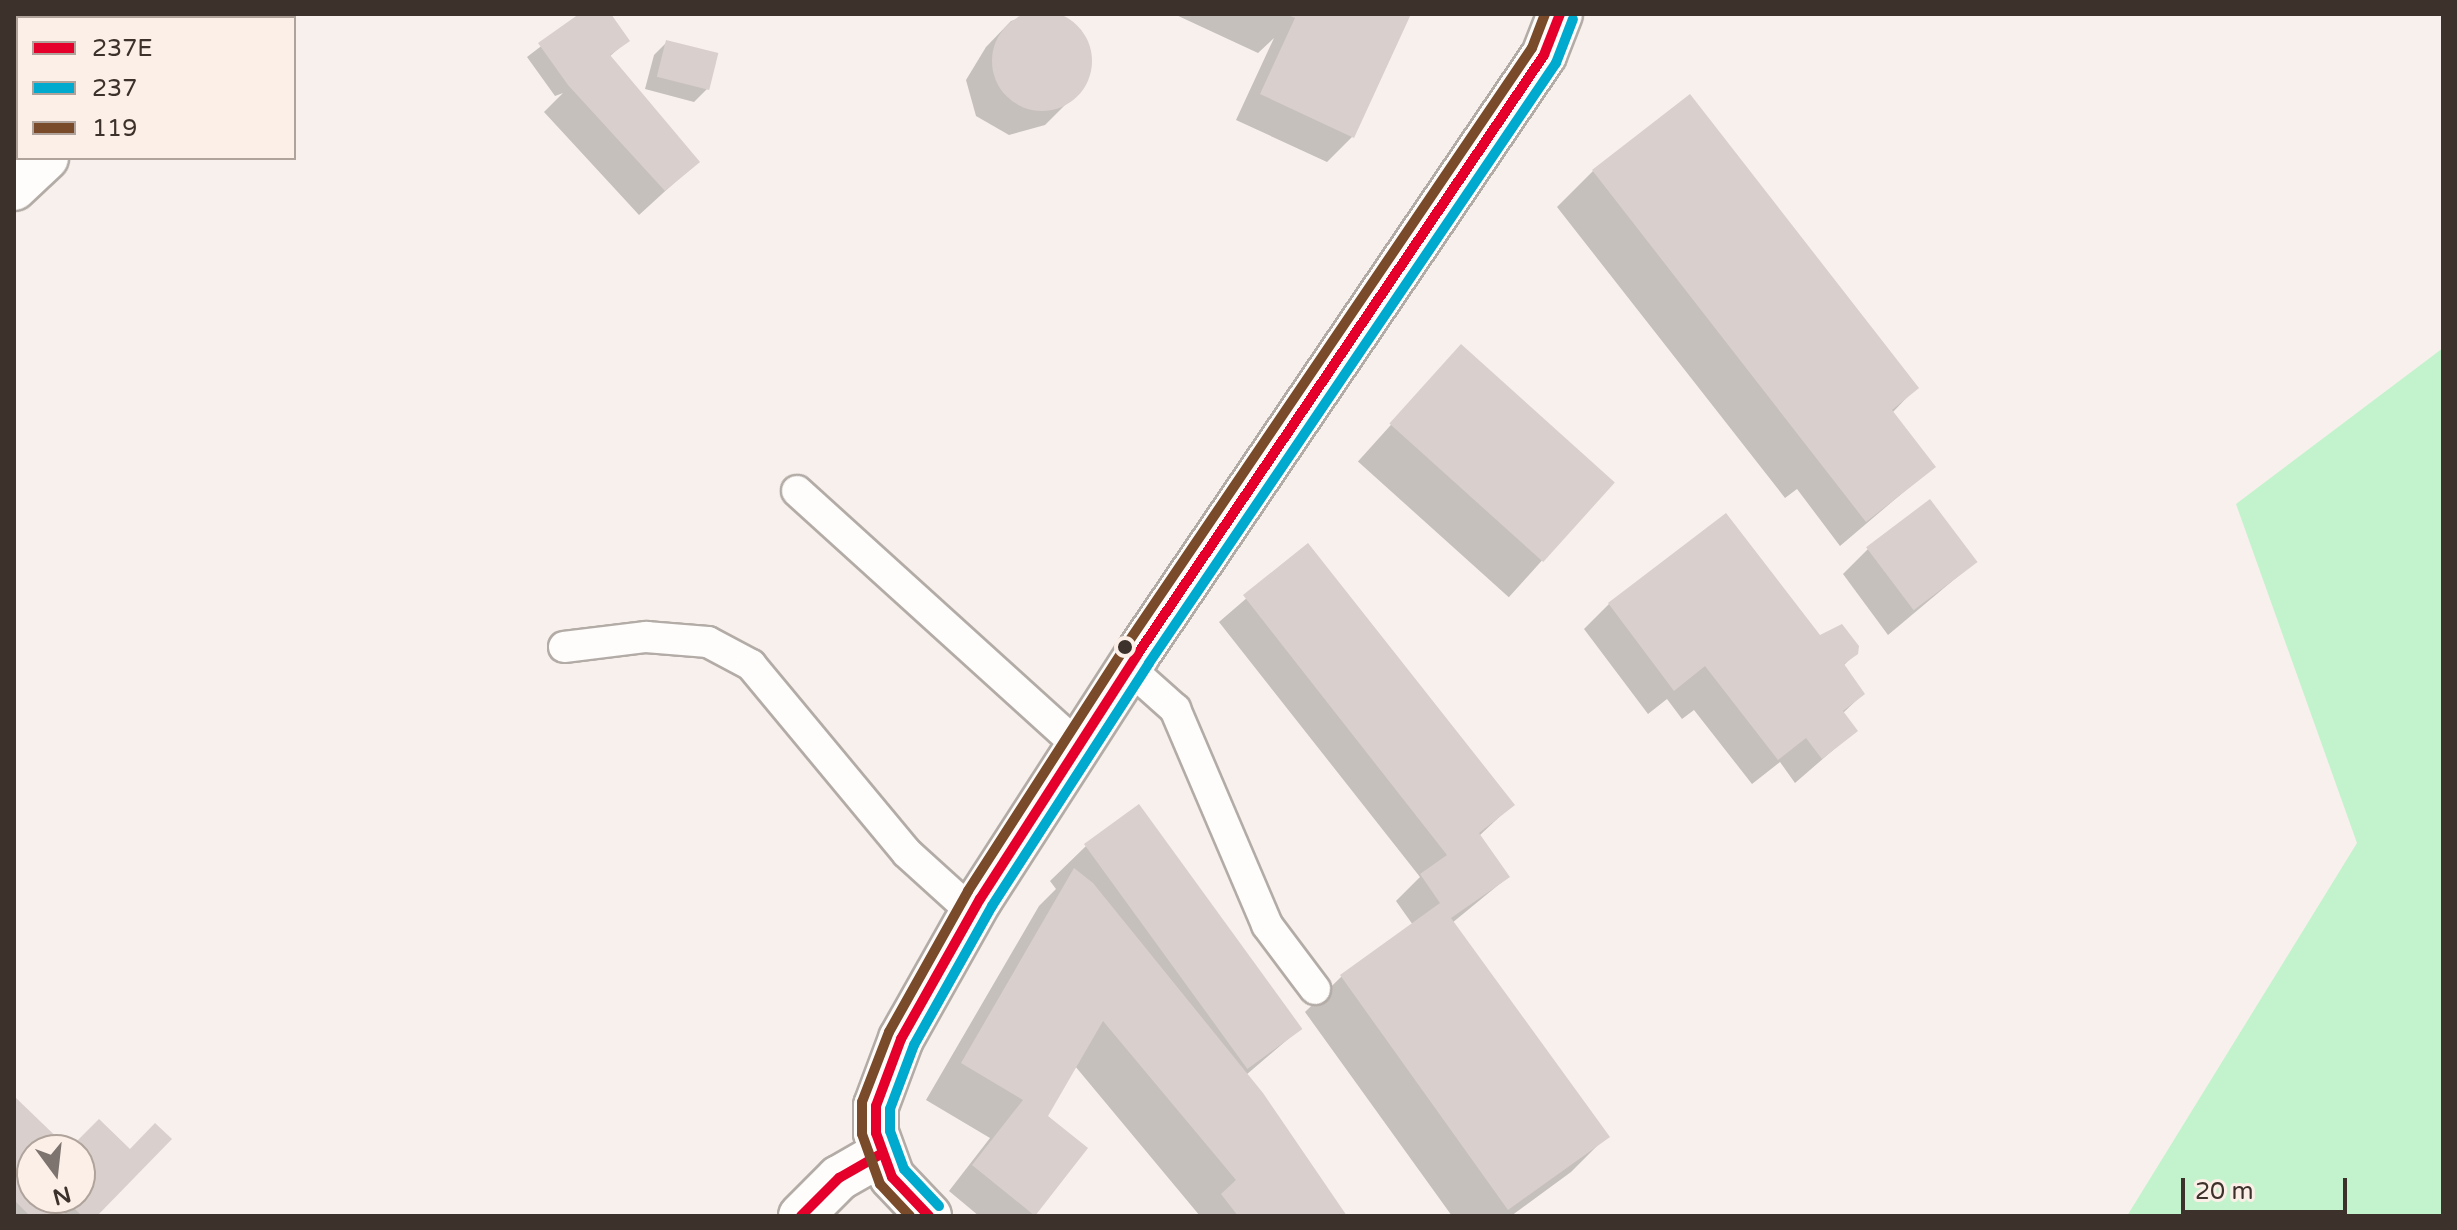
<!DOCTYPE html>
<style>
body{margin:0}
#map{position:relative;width:2457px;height:1230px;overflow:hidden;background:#f7f0ec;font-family:"Varela Round",sans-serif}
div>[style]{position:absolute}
.green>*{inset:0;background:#c3f3cc}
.shadow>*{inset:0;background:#0003;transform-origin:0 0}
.building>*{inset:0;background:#d9cfcc;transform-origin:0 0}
.round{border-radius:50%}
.roads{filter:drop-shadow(2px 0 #b3aba6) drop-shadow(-2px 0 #b3aba6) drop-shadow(0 2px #b3aba6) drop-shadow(0 -2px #b3aba6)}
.service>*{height:30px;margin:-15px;padding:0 15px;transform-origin:15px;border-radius:15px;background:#fefdfc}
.minor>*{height:44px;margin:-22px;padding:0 22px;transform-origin:22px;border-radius:22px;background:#fefdfc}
.tertiary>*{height:44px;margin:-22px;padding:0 22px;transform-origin:22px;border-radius:22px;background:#fefdfc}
.secondary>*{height:44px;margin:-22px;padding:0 22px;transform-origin:22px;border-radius:22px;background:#fefdfc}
.bus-1>*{height:10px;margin:-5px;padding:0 5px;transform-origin:5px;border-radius:5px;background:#e4002b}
.bus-2>*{height:10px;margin:-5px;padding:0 5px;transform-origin:5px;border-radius:5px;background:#00a9ce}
.bus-3>*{height:10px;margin:-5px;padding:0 5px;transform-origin:5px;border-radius:5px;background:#7a4b2a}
.dots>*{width:22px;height:22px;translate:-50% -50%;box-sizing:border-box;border:4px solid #fbefe8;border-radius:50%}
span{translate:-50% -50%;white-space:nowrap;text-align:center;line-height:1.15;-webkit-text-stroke:7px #fbefe8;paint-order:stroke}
.frame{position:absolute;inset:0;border:16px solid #3d322b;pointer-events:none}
.legend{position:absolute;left:16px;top:16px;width:280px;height:144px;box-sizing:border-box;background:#fbefe8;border:2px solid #afa39c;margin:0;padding:10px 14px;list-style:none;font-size:24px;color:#3d322b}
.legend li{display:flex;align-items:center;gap:16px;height:40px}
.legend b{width:40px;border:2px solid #afa39c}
.north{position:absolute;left:16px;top:1134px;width:80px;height:80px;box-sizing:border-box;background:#fbefe8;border:2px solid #afa39c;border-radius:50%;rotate:165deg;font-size:22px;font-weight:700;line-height:32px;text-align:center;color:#3d322b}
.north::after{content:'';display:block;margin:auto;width:28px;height:36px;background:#7e746f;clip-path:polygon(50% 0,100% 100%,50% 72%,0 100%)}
.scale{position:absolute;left:2181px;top:1178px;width:166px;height:36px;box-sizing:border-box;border:4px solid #3d322b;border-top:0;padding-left:10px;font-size:24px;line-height:28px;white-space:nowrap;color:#3d322b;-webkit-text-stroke:6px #fbefe8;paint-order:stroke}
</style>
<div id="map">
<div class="green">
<div style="clip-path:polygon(2443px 348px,2443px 1216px,2127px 1216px,2357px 843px,2236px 504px)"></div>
</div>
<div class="shadow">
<div style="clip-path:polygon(14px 14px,57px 18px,18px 18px,14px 83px)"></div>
<div style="clip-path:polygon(583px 14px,608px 14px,627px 41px,609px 57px,697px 162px,639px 215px,544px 112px,563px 93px,555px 96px,527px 57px)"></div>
<div style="clip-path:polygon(1037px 14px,1053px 14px,1081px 30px,1091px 66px,1071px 99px,1045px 125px,1009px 135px,976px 116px,966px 80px,986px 47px,1011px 21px)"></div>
<div style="clip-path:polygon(1174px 14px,1409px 14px,1352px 137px,1327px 162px,1236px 120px,1274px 38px,1258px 53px)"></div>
<div style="clip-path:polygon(667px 42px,707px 89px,694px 102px,645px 89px,654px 55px)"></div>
<div style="clip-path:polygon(1689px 97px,1916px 388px,1892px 413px,1933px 467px,1840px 546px,1797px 489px,1785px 498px,1557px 207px,1593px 171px)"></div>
<div style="left:1461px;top:347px;width:203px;height:154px;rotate:42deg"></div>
<div style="clip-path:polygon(1308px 545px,1512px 805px,1479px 836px,1508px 877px,1452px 923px,1607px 1136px,1571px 1172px,1511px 1216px,1452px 1216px,1305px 1012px,1341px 977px,1413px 925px,1396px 901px,1420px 877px,1219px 622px)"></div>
<div style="clip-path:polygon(1868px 549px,1975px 562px,1888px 635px,1843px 574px)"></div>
<div style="clip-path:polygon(1609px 604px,1819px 637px,1856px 653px,1843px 666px,1863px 694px,1842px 714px,1855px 731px,1795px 783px,1780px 762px,1752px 784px,1694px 710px,1682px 719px,1667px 699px,1648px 714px,1584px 629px)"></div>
<div style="clip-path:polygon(1086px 846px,1301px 1028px,1246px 1075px,1344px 1216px,1200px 1216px,1075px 1066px,1046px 1115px,1085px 1148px,1033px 1216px,979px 1216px,949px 1191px,990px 1138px,926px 1100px,1039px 906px,1056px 889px,1050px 881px)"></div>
<div style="clip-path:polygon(16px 1101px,67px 1150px,32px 1150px,32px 1198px,80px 1198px,80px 1150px,70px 1150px,99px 1121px,94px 1216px,14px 1216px)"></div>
</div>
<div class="building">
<div class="round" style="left:992px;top:11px;width:100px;height:100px"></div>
<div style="clip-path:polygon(14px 14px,60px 18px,18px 18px,14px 86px)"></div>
<div style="clip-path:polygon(579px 14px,611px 14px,630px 41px,610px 55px,700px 162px,665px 191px,568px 85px,538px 43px)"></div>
<div style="clip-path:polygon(1286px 14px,1411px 14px,1354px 138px,1260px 94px,1295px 18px)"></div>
<div style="left:666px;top:40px;width:54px;height:38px;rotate:14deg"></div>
<div style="clip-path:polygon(1690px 94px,1919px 388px,1892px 410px,1936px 467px,1866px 522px,1592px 170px)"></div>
<div style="left:1461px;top:344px;width:207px;height:107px;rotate:42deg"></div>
<div style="left:1930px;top:499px;width:79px;height:80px;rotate:53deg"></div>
<div style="clip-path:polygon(1726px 513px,1820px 635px,1842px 624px,1859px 646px,1858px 654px,1844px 664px,1865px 694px,1843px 711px,1858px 731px,1822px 759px,1806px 738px,1778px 760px,1705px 666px,1674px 691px,1608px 603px)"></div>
<div style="clip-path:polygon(1308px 543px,1515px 805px,1479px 833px,1510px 877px,1451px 918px,1610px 1137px,1508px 1210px,1340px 975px,1440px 903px,1420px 874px,1447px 855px,1243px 595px)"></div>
<div style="left:1139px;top:804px;width:278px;height:68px;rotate:54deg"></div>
<div style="clip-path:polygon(1074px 868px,1093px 883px,1263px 1093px,1347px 1216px,1238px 1216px,1221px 1194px,1236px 1180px,1103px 1021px,1048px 1116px,1088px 1148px,1035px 1216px,972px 1165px,1023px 1100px,961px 1063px)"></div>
<div style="clip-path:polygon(evenodd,16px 1098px,69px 1149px,99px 1119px,130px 1149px,155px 1123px,172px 1139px,97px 1216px,82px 1216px,72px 1206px,62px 1216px,30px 1216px,14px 1200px,16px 1098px,32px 1150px,80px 1150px,80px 1198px,32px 1198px,32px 1150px)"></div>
</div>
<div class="roads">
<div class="service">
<div style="left:797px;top:491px;width:382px;rotate:42.2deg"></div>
<div style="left:564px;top:647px;width:83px;rotate:-7deg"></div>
<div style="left:646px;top:637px;width:62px;rotate:4.6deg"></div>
<div style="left:708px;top:642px;width:49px;rotate:28.1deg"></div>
<div style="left:751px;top:665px;width:244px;rotate:50.3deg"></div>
<div style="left:907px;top:853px;width:88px;rotate:42.2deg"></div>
<div style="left:1129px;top:668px;width:62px;rotate:41.7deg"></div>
<div style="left:1175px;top:709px;width:235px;rotate:66.9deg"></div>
<div style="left:1267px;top:925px;width:80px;rotate:53.1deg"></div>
</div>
<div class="minor">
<div style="left:198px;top:18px;width:6px;rotate:-45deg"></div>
<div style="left:14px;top:188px;width:44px;rotate:-43.2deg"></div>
</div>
<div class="tertiary">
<div style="left:801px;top:1216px;width:54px;rotate:-45deg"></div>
<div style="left:839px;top:1178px;width:48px;rotate:-29.7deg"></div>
</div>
<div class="secondary">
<div style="left:929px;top:1216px;width:54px;rotate:-133.5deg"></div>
<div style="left:892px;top:1177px;width:47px;rotate:-110deg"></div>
<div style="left:876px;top:1133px;width:27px;rotate:-90deg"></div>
<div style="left:876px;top:1106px;width:72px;rotate:-69.5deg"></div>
<div style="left:901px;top:1039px;width:161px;rotate:-60.6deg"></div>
<div style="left:980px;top:899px;width:290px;rotate:-57.2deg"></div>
<div style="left:1137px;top:655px;width:725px;rotate:-55.85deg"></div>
<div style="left:1544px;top:55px;width:44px;rotate:-68.7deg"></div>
</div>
</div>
<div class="bus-1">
<div style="left:801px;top:1216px;width:54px;rotate:-45deg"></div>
<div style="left:839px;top:1178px;width:48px;rotate:-29.7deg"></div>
<div style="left:929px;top:1216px;width:54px;rotate:-133.5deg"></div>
<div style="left:892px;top:1177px;width:47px;rotate:-110deg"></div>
<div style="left:876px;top:1133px;width:27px;rotate:-90deg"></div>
<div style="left:876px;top:1106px;width:72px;rotate:-69.5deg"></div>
<div style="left:901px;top:1039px;width:161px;rotate:-60.6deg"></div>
<div style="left:980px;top:899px;width:290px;rotate:-57.2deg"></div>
<div style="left:1137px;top:655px;width:725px;rotate:-55.85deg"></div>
<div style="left:1544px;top:55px;width:44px;rotate:-68.7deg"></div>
</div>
<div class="bus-2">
<div style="left:939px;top:1206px;width:51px;rotate:-133.4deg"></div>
<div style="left:904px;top:1169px;width:40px;rotate:-110.2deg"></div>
<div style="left:890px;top:1131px;width:22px;rotate:-90deg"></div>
<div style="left:890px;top:1109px;width:68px;rotate:-69.4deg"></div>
<div style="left:914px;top:1045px;width:159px;rotate:-60.7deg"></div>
<div style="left:992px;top:906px;width:289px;rotate:-57.1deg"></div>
<div style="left:1149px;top:663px;width:725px;rotate:-55.85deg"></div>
<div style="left:1556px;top:63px;width:47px;rotate:-68.9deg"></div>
</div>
<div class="bus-3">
<div style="left:910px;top:1216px;width:44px;rotate:-133.2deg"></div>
<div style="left:880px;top:1184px;width:53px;rotate:-109.8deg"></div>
<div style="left:862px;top:1134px;width:32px;rotate:-90deg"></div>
<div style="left:862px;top:1102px;width:75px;rotate:-68.9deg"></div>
<div style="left:889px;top:1032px;width:162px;rotate:-60.7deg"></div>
<div style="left:968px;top:891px;width:290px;rotate:-57.2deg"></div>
<div style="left:1125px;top:647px;width:724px;rotate:-55.81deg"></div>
<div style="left:1532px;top:48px;width:36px;rotate:-69deg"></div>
</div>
<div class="dots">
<div style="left:1125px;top:647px;background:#3d322b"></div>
</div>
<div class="frame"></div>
<ul class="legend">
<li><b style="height:10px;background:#e4002b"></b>237E</li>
<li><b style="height:10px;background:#00a9ce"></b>237</li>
<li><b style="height:10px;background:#7a4b2a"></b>119</li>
</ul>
<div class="north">N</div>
<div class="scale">20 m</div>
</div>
